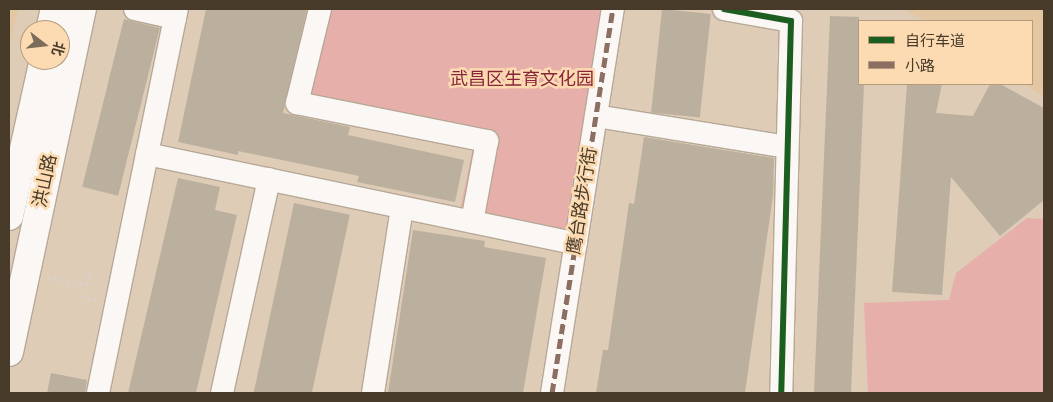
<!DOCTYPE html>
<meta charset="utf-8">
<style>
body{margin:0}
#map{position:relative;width:1053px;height:402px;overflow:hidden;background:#deccb6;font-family:Cabin,"Noto Sans SC",sans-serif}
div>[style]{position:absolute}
.built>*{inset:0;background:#e3c6a2}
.green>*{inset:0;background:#e6afaa}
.building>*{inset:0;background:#bbb09e;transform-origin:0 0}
.path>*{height:3px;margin-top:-1.5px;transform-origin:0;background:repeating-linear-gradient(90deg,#d7d1ca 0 2.5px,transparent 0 6.5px)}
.roads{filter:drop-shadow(1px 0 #b6a897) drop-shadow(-1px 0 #b6a897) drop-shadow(0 1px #b6a897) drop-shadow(0 -1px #b6a897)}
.minor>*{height:22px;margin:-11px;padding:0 11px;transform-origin:11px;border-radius:11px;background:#faf7f4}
.major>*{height:28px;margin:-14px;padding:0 14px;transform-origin:14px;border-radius:14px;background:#faf7f4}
.quiet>*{height:5px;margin-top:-2.5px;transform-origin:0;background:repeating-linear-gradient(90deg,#8d6e63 0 10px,transparent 0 15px)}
.cycleway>*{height:6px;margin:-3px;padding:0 3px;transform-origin:3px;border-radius:3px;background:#1b5e20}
span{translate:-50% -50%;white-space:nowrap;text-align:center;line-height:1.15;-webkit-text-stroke:5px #fddbb2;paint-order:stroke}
.park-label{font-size:18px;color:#88253a}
.street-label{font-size:18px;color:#473a29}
.frame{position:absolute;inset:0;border:10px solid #473a29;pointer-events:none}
.legend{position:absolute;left:858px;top:20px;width:175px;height:65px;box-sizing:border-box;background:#fddbb2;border:1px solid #b49b7b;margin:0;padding:6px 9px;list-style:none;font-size:15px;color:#473a29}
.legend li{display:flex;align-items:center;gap:10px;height:25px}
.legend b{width:25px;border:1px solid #b49b7b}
.north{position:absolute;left:20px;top:20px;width:50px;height:50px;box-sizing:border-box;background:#fddbb2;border:1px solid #b49b7b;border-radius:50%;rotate:106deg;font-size:14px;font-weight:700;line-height:20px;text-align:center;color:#473a29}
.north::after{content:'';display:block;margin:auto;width:18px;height:22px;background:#7c6d5a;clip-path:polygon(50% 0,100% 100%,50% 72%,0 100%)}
</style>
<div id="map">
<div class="built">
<div style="clip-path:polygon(9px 9px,18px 9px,9px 50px)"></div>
<div style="clip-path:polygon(905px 9px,1044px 9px,1044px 97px,1024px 84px,1032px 84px,1032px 21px,925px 21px)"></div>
</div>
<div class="green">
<div style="clip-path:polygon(328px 9px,606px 9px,568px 233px,460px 210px,476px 133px,306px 97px)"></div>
<div style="clip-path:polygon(1027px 218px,1044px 219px,1044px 393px,868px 393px,864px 303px,949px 300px,956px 273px)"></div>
</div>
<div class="building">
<div style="clip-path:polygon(206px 9px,307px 9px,283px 113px,350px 127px,348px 135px,464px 160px,455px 202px,357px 182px,359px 176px,238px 151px,238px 155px,178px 142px)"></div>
<div style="left:662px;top:9px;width:49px;height:104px;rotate:6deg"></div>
<div style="clip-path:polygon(830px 16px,859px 17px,859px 84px,864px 84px,851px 393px,814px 393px)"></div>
<div style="left:124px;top:19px;width:37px;height:173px;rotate:14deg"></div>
<div style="clip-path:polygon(907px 84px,942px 84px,936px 113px,973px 116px,990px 84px,1000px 84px,1044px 108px,1044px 200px,1000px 236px,951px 177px,942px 295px,892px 292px)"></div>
<div style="clip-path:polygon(644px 137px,774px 158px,773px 195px,745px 393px,596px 393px,603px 350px,608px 350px,629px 203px,634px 204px)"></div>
<div style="clip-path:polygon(178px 178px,220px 187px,215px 210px,237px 215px,196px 393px,128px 393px)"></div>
<div style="left:294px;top:203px;width:57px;height:194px;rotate:12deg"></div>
<div style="clip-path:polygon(413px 230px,485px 241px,484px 247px,546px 258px,523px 393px,388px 393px)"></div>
<div style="clip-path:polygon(51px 373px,87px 380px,85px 393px,47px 393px)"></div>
</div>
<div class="path">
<div style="left:48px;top:277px;width:39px;rotate:13deg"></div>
<div style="left:96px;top:300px;width:12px;rotate:-166deg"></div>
<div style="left:84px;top:297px;width:24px;rotate:-78deg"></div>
<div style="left:89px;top:274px;width:12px;rotate:9deg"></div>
</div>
<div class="roads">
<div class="minor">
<div style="left:135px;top:9px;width:41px;rotate:12.7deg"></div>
<div style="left:320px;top:9px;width:97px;rotate:103.7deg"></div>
<div style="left:297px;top:103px;width:194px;rotate:11.3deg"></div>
<div style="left:487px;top:141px;width:82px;rotate:100.5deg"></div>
<div style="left:724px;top:9px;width:68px;rotate:10.2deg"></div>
<div style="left:791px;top:21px;width:372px;rotate:91.5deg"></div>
<div style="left:596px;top:116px;width:193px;rotate:9.2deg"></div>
<div style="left:147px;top:154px;width:438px;rotate:11.8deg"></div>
<div style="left:98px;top:393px;width:392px;rotate:-78.4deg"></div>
<div style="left:222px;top:393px;width:219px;rotate:-77.6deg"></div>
<div style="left:373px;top:393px;width:187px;rotate:-81.1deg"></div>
<div style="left:552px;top:393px;width:389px;rotate:-81deg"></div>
</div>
<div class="major">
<div style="left:50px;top:30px;width:22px;rotate:-77deg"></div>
<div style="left:9px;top:216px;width:160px;rotate:-77.4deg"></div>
<div style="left:9px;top:352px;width:351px;rotate:-78deg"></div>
</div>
</div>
<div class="quiet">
<div style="left:552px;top:393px;width:389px;rotate:-81deg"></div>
</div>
<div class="cycleway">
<div style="left:724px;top:9px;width:68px;rotate:10.2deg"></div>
<div style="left:791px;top:21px;width:372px;rotate:91.5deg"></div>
</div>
<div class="park-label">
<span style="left:522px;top:79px">武昌区生育文化园</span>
</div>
<div class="street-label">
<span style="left:45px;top:181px;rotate:-78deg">洪山路</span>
<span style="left:582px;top:201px;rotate:-81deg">鹰台路步行街</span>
</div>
<div class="frame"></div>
<ul class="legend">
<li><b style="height:6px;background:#1b5e20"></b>自行车道</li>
<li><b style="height:6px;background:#8d6e63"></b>小路</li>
</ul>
<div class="north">北</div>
</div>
